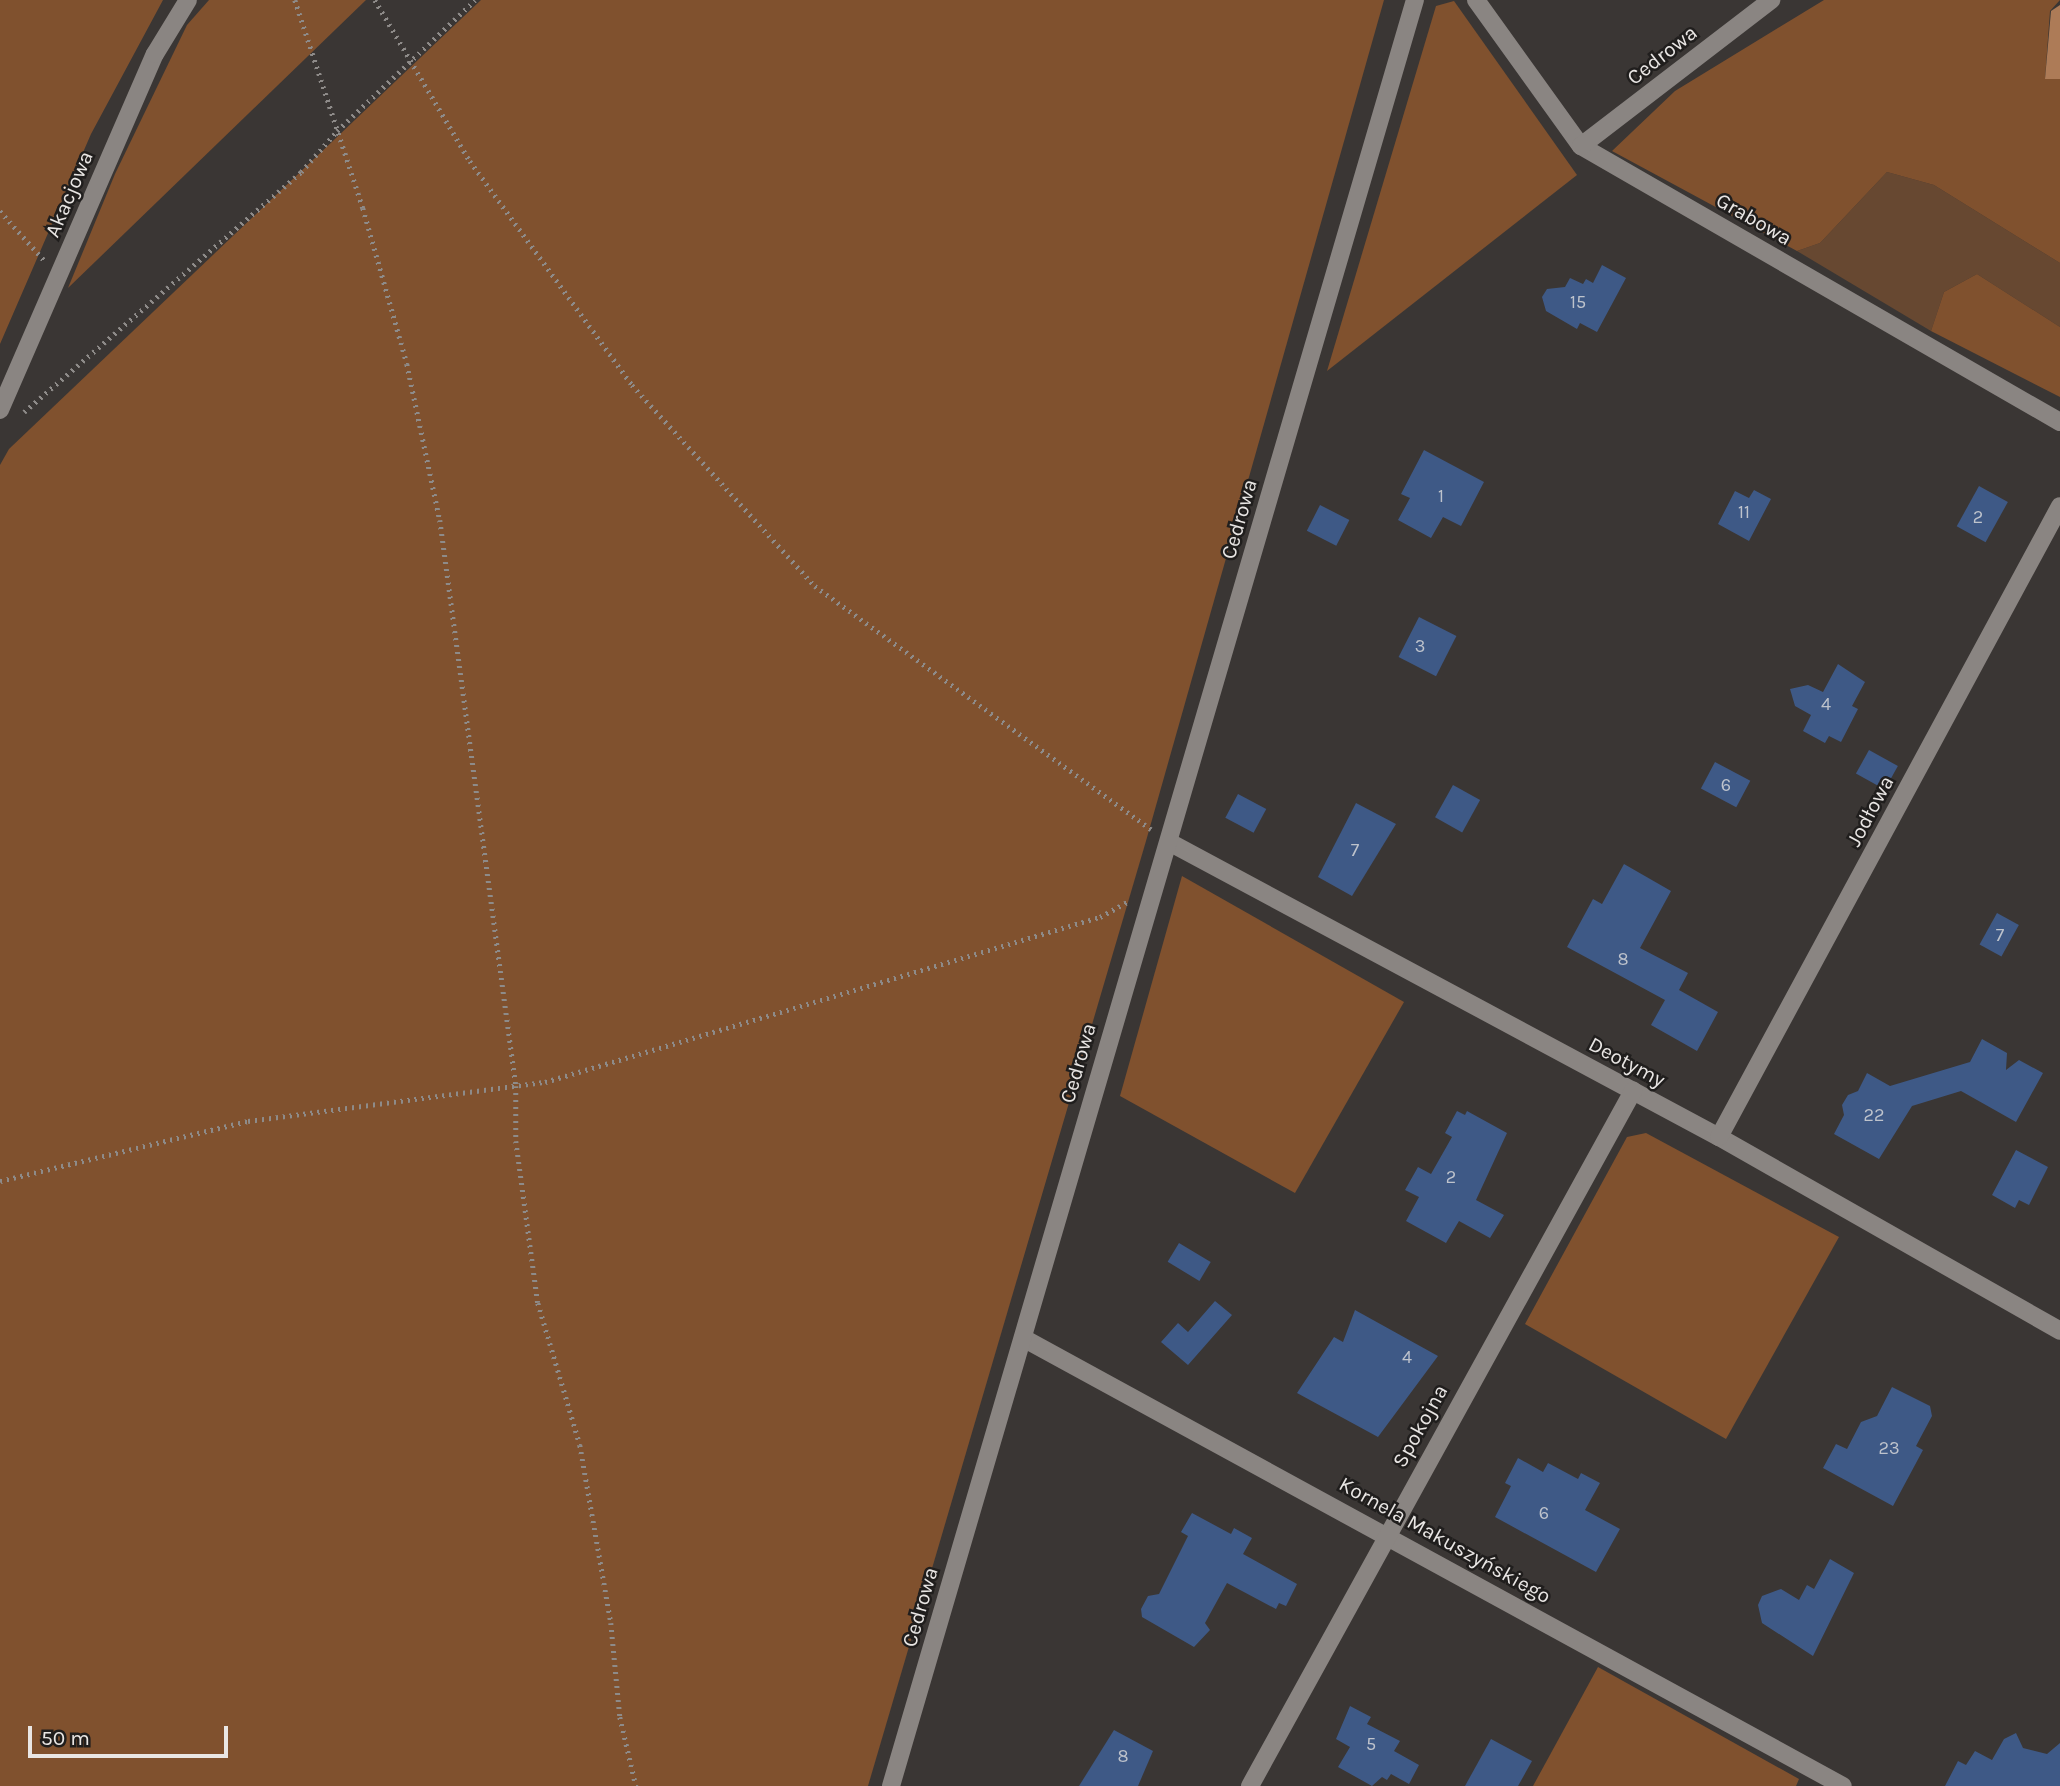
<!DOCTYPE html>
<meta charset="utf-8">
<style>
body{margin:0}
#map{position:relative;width:2060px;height:1786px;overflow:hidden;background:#3a3634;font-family:Karla,sans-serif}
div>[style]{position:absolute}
.green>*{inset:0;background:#674831}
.forest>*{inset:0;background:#80512e}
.water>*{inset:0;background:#ad7b57}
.building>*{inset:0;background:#3e5986;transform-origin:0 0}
.path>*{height:4.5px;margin-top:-2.25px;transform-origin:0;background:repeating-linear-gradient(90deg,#8e8b89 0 2px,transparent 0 7px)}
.minor>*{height:18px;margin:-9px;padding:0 9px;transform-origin:9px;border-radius:9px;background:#8a8582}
span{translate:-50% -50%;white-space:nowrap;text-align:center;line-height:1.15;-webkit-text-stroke:5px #201e1d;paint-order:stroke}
.number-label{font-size:18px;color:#bec3cc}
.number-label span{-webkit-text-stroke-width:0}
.street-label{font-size:21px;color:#e9e6e4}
.scale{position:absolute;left:28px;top:1726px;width:200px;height:32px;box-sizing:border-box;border:4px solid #e9e6e4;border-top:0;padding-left:9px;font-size:21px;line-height:24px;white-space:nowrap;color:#e9e6e4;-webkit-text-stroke:5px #201e1d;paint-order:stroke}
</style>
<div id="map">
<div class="green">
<div style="clip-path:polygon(1887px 172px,1934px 185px,2060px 263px,2060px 327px,1977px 274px,1944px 292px,1931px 331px,1797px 251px,1820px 243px)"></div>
</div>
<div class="forest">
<div style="clip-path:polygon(0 0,163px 0,91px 134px,0 344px)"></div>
<div style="clip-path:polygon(209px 0,366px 0,68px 288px,115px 174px,187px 25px)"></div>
<div style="clip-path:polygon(481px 0,1384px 0,1146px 841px,868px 1786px,0 1786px,0 465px,9px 449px)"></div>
<div style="clip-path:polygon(1824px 0,2060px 0,2050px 11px,2045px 79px,2060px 79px,2060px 263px,1934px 185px,1887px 172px,1820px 243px,1797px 251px,1612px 151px,1675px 91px)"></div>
<div style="clip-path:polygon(1454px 1px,1577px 175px,1327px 371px,1436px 6px)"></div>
<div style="clip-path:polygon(1977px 274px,2060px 327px,2060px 397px,1931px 331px,1944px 292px)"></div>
<div style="clip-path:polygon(1182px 876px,1404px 1002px,1295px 1193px,1120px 1096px)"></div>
<div style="clip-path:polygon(1646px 1133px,1839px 1237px,1726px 1439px,1525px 1324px,1627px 1137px)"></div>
<div style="clip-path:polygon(1598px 1667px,1799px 1779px,1796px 1786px,1533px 1786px)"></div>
</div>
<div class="water">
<div style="clip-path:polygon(2060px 5px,2060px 79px,2045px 79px,2051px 11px)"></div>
</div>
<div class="building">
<div style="clip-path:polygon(1602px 265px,1626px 278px,1597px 332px,1580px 323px,1577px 329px,1546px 311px,1542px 297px,1547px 289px,1565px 287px,1570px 278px,1583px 284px,1586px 279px,1593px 283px)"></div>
<div style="clip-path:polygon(1424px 450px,1484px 482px,1461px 526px,1443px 517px,1431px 538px,1398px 520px,1410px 498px,1401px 494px)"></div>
<div style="left:1979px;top:486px;width:33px;height:46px;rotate:29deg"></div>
<div style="clip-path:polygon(1754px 490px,1771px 499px,1749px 541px,1718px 524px,1735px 491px,1749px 498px)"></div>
<div style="left:1320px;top:505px;width:33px;height:29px;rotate:27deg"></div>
<div style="left:1419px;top:617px;width:42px;height:45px;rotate:27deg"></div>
<div style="clip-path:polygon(1838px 664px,1865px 682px,1852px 706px,1858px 709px,1841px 742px,1829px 736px,1825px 743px,1803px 731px,1811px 715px,1795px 706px,1790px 689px,1808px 685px,1823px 692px)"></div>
<div style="left:1869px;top:750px;width:33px;height:27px;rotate:29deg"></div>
<div style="left:1715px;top:762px;width:40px;height:30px;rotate:28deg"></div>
<div style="left:1453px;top:785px;width:31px;height:37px;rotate:29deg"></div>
<div style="left:1238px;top:794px;width:32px;height:27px;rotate:28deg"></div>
<div style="clip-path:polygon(1356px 803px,1396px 824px,1352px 896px,1318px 877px)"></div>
<div style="clip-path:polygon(1624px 864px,1671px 891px,1640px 948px,1688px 973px,1679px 990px,1718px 1012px,1697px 1051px,1651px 1025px,1665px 1000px,1567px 947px,1593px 899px,1602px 904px)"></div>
<div style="left:1997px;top:913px;width:25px;height:36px;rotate:29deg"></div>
<div style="clip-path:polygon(1982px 1039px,2007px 1053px,2006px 1070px,2019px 1060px,2043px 1073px,2016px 1122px,1961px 1091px,1912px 1106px,1879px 1159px,1834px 1134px,1844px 1115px,1842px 1105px,1848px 1095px,1858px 1091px,1867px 1073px,1890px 1086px,1970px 1062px)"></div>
<div style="clip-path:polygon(1457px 1111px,1465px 1115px,1467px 1111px,1507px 1133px,1476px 1200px,1504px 1215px,1490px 1238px,1459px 1221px,1446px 1243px,1406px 1221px,1419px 1197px,1405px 1190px,1418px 1167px,1431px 1174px,1452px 1137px,1445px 1133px)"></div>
<div style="clip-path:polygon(2016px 1150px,2048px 1167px,2029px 1205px,2019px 1200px,2015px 1208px,1992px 1195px)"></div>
<div style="left:1179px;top:1243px;width:37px;height:22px;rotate:31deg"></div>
<div style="clip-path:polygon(1215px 1301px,1232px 1315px,1188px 1365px,1161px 1342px,1178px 1323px,1188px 1332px)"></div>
<div style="clip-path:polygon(1355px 1310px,1438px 1356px,1378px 1437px,1297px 1393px,1334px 1337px,1343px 1342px)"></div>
<div style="clip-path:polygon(1892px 1387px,1930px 1406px,1932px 1416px,1916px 1446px,1923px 1450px,1893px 1506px,1823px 1468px,1836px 1444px,1847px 1449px,1861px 1422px,1877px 1416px)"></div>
<div style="clip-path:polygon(1518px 1458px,1543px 1472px,1548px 1463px,1578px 1479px,1581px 1473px,1600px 1483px,1585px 1510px,1620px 1529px,1596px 1572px,1495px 1517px,1511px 1486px,1505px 1483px)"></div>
<div style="clip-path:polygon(1192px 1513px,1231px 1534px,1234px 1528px,1252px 1538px,1243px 1554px,1297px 1584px,1286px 1606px,1279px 1603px,1276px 1609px,1227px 1583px,1205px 1623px,1210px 1630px,1194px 1647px,1142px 1617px,1141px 1609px,1148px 1596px,1159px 1594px,1188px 1536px,1181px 1532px)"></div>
<div style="clip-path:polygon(1830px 1559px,1854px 1573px,1813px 1656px,1762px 1623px,1758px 1605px,1762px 1596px,1781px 1589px,1799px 1600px,1807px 1585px,1814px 1589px)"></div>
<div style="clip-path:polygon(1350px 1706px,1371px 1717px,1367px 1724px,1400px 1741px,1394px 1751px,1419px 1765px,1409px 1784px,1391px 1774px,1387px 1780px,1382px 1777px,1372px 1786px,1338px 1767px,1350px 1747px,1336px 1739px)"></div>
<div style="clip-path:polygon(1114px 1730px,1153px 1751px,1138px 1786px,1079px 1786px)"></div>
<div style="clip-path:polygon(2016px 1733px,2023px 1748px,2047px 1754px,2060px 1743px,2060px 1786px,1945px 1786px,1958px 1761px,1966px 1765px,1975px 1751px,1992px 1760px,2004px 1739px)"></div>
<div style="clip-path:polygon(1491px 1739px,1532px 1761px,1518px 1786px,1465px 1786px)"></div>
</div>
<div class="path">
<div style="left:295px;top:0;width:219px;rotate:71.9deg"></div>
<div style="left:363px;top:208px;width:162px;rotate:74.2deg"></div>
<div style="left:407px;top:364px;width:159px;rotate:78.1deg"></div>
<div style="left:440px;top:520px;width:571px;rotate:82.35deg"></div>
<div style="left:516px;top:1086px;width:55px;rotate:90deg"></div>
<div style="left:516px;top:1141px;width:163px;rotate:82.3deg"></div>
<div style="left:538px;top:1303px;width:148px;rotate:73.5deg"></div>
<div style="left:580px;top:1445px;width:181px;rotate:80.1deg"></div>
<div style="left:611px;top:1623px;width:94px;rotate:84.5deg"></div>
<div style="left:620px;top:1717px;width:71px;rotate:76.9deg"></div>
<div style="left:375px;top:0;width:187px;rotate:59.5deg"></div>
<div style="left:470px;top:161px;width:276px;rotate:54.1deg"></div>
<div style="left:632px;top:385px;width:272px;rotate:47.7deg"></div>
<div style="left:815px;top:586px;width:415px;rotate:35.9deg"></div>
<div style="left:0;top:211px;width:66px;rotate:48.1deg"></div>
<div style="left:24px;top:412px;width:367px;rotate:-40.9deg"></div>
<div style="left:301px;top:172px;width:55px;rotate:-48.7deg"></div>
<div style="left:337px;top:131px;width:190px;rotate:-43.5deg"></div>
<div style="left:0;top:1181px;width:255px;rotate:-13.6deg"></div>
<div style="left:248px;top:1121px;width:300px;rotate:-7.5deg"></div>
<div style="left:545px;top:1082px;width:579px;rotate:-16.56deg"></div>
<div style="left:1100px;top:917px;width:31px;rotate:-29deg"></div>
</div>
<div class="minor">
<div style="left:1476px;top:0;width:180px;rotate:54.3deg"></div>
<div style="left:1581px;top:146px;width:553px;rotate:29.95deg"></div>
<div style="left:1581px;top:146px;width:240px;rotate:-37.5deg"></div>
<div style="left:0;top:410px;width:388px;rotate:-66.5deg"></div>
<div style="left:155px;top:54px;width:63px;rotate:-58.6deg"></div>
<div style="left:1169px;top:842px;width:624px;rotate:28.21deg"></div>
<div style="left:1719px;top:1137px;width:392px;rotate:29.6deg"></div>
<div style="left:1719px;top:1137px;width:717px;rotate:-61.61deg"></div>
<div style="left:1023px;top:1338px;width:934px;rotate:28.65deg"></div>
<div style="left:891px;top:1786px;width:1861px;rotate:-73.65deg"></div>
<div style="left:1250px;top:1786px;width:794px;rotate:-61.14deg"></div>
</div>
<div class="number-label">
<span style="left:1578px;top:302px">15</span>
<span style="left:1441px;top:496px">1</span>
<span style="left:1744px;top:512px">11</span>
<span style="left:1978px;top:517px">2</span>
<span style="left:1420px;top:646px">3</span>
<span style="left:1826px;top:704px">4</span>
<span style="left:1726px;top:785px">6</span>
<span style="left:1355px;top:850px">7</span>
<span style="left:2000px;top:935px">7</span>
<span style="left:1623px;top:959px">8</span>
<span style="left:1874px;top:1115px">22</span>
<span style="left:1451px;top:1177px">2</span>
<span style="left:1407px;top:1357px">4</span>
<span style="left:1889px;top:1448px">23</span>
<span style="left:1544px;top:1513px">6</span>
<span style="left:1371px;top:1744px">5</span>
<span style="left:1123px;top:1756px">8</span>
</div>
<div class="street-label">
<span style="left:1662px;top:55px;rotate:-38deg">Cedrowa</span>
<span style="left:69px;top:194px;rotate:-67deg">Akacjowa</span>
<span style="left:1754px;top:219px;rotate:30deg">Grabowa</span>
<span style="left:1239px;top:519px;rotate:-74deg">Cedrowa</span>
<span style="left:1870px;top:811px;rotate:-62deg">Jodłowa</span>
<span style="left:1627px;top:1062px;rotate:28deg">Deotymy</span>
<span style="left:1078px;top:1063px;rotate:-74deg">Cedrowa</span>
<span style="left:1420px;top:1426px;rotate:-61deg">Spokojna</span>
<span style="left:1445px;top:1540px;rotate:29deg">Kornela Makuszyńskiego</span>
<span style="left:920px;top:1607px;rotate:-74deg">Cedrowa</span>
</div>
<div class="scale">50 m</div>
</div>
